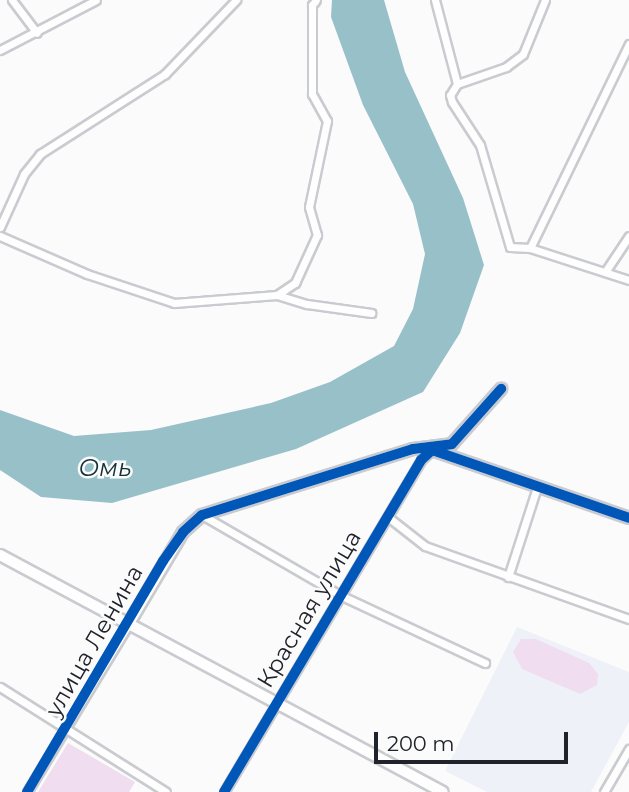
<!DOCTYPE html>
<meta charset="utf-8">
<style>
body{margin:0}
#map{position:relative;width:629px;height:792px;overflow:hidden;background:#fbfbfb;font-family:Montserrat,sans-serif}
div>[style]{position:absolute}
.built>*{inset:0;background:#eff1f8}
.green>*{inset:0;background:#f0ddef}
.water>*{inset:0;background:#97c0c9}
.roads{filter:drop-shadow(2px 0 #cacbd0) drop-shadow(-2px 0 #cacbd0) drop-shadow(0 2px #cacbd0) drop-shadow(0 -2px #cacbd0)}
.street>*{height:7px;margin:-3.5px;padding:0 3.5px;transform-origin:3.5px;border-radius:3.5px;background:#fefefe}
.secondary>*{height:10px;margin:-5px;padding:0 5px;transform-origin:5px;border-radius:5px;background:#fefefe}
.cycleway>*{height:10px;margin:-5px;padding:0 5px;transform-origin:5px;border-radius:5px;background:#0057b8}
span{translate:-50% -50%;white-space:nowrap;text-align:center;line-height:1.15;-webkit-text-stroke:5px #fbfbfb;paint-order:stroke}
.street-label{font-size:23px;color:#21232c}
.water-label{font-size:24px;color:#143138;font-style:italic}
.scale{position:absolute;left:374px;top:732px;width:194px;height:32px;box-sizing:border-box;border:4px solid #21232c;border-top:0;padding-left:9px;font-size:21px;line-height:24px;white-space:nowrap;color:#21232c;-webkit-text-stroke:5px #fbfbfb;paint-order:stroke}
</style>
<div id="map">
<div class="built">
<div style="clip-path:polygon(517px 627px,629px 672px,629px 722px,591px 792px,487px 792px,445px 771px)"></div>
</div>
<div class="green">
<div style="clip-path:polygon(521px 639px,536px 639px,589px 663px,598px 674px,597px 685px,580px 694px,522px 669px,513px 652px)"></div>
<div style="clip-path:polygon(68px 743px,135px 782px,129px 792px,38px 792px)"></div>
</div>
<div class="water">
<div style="clip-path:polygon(332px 0,384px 0,405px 72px,463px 198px,484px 265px,460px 333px,423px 392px,296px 449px,112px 503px,41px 497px,0 470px,0 410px,74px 436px,151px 430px,271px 403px,330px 382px,394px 346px,413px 309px,425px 254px,413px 204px,363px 105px,331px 17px)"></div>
</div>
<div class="roads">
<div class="street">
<div style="left:12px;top:0;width:41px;rotate:52.9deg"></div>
<div style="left:435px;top:0;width:87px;rotate:75.3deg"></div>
<div style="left:457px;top:84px;width:13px;rotate:122deg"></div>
<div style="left:450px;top:95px;width:7px;rotate:74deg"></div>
<div style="left:452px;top:102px;width:51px;rotate:56.9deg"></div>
<div style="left:480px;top:145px;width:106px;rotate:73.6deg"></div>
<div style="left:510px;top:247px;width:20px;rotate:3deg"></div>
<div style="left:530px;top:248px;width:104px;rotate:17.9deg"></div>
<div style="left:0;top:50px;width:108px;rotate:-27.5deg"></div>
<div style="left:457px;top:84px;width:52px;rotate:-19.1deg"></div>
<div style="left:506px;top:67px;width:21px;rotate:-37deg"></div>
<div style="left:523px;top:54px;width:58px;rotate:-67.8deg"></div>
<div style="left:0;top:227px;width:58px;rotate:-65.6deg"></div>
<div style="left:24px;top:174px;width:26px;rotate:-51deg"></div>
<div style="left:40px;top:154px;width:148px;rotate:-32.6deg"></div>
<div style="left:165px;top:74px;width:103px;rotate:-46.2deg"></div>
<div style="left:0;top:236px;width:95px;rotate:23.6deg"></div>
<div style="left:87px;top:274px;width:92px;rotate:18.4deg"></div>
<div style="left:174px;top:303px;width:103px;rotate:-4.4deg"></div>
<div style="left:277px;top:295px;width:22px;rotate:-34deg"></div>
<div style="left:295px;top:283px;width:53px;rotate:-65.4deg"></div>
<div style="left:317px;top:235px;width:29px;rotate:-106deg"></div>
<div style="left:309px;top:207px;width:88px;rotate:-78.2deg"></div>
<div style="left:327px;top:121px;width:31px;rotate:-119deg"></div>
<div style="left:312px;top:94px;width:89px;rotate:-90deg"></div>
<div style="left:312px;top:5px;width:6px;rotate:-51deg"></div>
<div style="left:530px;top:248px;width:227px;rotate:-64.1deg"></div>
<div style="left:605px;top:272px;width:43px;rotate:-56.3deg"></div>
<div style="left:277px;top:295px;width:31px;rotate:17deg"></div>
<div style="left:307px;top:304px;width:65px;rotate:8deg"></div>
<div style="left:202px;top:515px;width:162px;rotate:30.1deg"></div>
<div style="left:342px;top:596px;width:158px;rotate:25.1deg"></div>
<div style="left:388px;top:517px;width:47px;rotate:38.1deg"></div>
<div style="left:425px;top:546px;width:217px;rotate:19.7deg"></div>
<div style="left:508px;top:577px;width:95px;rotate:-72.1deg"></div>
<div style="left:0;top:687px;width:196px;rotate:32.3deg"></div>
<div style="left:27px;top:792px;width:195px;rotate:-58.8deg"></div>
<div style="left:224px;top:792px;width:386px;rotate:-59.3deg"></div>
<div style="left:421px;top:460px;width:15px;rotate:-42deg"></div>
<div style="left:604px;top:792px;width:50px;rotate:-59.8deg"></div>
</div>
<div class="secondary">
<div style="left:432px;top:450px;width:208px;rotate:19deg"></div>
<div style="left:0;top:555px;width:502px;rotate:28.15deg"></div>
<div style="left:128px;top:625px;width:108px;rotate:-59.4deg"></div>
<div style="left:183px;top:532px;width:25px;rotate:-42deg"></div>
<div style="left:202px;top:515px;width:221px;rotate:-17.4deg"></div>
<div style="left:413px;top:449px;width:39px;rotate:-7deg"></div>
<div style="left:452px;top:444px;width:74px;rotate:-48.3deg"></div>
</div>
</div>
<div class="cycleway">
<div style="left:27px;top:792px;width:268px;rotate:-59.5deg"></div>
<div style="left:163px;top:561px;width:35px;rotate:-55deg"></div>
<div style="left:183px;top:532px;width:25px;rotate:-42deg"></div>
<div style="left:202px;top:515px;width:221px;rotate:-17.4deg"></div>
<div style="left:413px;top:449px;width:39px;rotate:-7deg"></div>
<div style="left:452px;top:444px;width:74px;rotate:-48.3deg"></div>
<div style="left:224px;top:792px;width:386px;rotate:-59.3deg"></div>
<div style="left:421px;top:460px;width:15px;rotate:-42deg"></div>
<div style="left:432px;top:450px;width:208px;rotate:19deg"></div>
</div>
<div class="street-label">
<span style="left:309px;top:609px;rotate:-59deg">Красная улица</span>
<span style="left:94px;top:641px;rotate:-60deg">улица Ленина</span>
</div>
<div class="water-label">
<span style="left:105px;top:468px">Омь</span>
</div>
<div class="scale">200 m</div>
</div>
